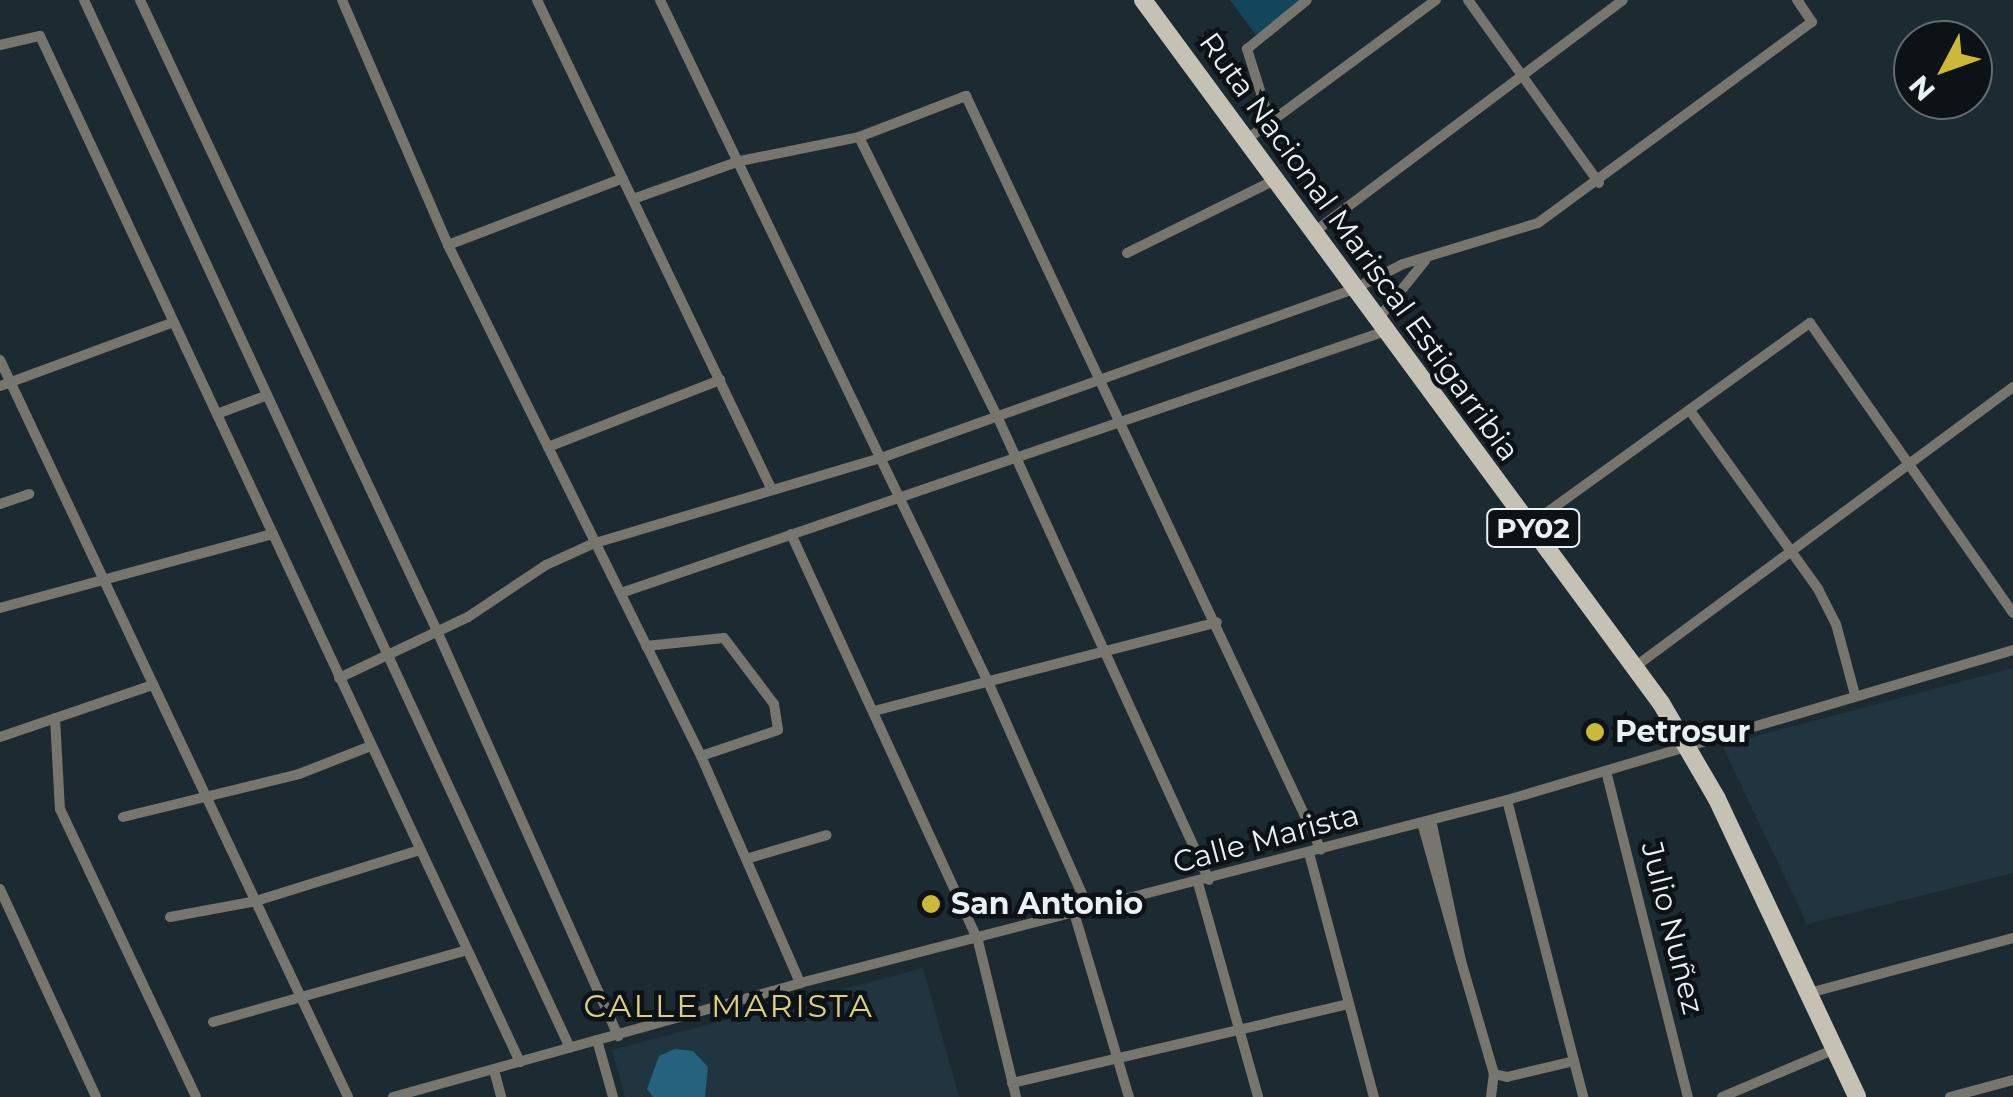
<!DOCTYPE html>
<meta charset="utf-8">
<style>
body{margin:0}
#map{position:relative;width:2013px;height:1097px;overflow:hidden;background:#1c2a31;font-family:Montserrat,sans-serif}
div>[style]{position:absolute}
.built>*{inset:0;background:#20353f}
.green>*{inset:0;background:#13455b}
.water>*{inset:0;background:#24627e}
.street>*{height:10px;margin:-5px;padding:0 5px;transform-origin:5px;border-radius:5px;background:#76756e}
.primary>*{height:18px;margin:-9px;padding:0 9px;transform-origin:9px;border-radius:9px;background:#c5c2b5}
.dots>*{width:28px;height:28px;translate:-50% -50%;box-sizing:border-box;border:5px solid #0c1215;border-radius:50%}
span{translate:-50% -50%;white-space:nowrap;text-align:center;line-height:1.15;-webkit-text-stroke:9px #0c1215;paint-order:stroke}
.shield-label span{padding:2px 8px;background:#0c1215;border:2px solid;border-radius:8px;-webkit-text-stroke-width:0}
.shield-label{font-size:28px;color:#e8f1f6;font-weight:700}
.street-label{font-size:30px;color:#e8f1f6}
.poi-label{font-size:30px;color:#e8f1f6;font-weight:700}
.left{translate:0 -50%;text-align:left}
.neighbourhood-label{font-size:32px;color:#ddcf81;letter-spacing:2.5px}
.north{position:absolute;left:1893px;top:20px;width:100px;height:100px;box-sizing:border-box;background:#0c1215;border:2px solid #646b6f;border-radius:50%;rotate:229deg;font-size:28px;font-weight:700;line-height:40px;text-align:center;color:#e8f1f6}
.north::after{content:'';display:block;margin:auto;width:35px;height:45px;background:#ceb838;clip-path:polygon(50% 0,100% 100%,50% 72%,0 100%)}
</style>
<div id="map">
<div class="built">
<div style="clip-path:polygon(2013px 668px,2013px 873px,1807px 924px,1722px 745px)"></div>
<div style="clip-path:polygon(923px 968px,959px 1097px,625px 1097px,612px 1050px)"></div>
</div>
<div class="green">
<div style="clip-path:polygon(1230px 0,1304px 0,1256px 35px)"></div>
</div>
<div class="water">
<div style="clip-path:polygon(675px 1049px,693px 1051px,708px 1067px,705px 1097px,653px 1097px,647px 1089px,659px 1056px)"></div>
</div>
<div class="street">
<div style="left:84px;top:0;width:1155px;rotate:65.12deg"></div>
<div style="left:140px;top:0;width:697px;rotate:64.79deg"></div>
<div style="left:437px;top:631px;width:444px;rotate:65.9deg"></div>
<div style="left:342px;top:0;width:267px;rotate:66.6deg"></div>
<div style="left:448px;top:245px;width:570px;rotate:63.66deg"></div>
<div style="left:701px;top:756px;width:248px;rotate:66.4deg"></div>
<div style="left:537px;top:0;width:543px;rotate:64.38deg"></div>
<div style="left:660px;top:0;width:759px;rotate:64.31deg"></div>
<div style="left:989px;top:684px;width:249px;rotate:66.1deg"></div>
<div style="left:1468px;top:0;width:225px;rotate:54.4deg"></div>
<div style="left:0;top:45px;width:41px;rotate:-12.7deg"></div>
<div style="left:40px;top:36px;width:1133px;rotate:64.93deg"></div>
<div style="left:1270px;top:122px;width:77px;rotate:-107.5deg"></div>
<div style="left:1247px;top:49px;width:77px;rotate:-39.2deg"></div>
<div style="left:859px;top:137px;width:311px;rotate:63.7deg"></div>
<div style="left:997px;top:416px;width:510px;rotate:65.44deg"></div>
<div style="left:1246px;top:140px;width:236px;rotate:-36.4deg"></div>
<div style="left:633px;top:199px;width:114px;rotate:-19.6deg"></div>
<div style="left:740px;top:161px;width:121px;rotate:-11.4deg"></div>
<div style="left:859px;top:137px;width:115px;rotate:-21deg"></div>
<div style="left:966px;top:96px;width:833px;rotate:64.79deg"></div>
<div style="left:1314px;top:232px;width:386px;rotate:-36.9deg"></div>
<div style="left:448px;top:245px;width:187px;rotate:-20.9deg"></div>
<div style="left:1127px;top:253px;width:165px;rotate:-26.3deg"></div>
<div style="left:1378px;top:319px;width:75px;rotate:-51deg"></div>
<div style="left:0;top:360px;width:815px;rotate:64.72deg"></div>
<div style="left:0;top:386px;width:185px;rotate:-20.2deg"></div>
<div style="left:1691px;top:412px;width:218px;rotate:54.3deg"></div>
<div style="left:1818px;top:589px;width:39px;rotate:63deg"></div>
<div style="left:1836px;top:624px;width:73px;rotate:75deg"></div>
<div style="left:217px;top:414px;width:51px;rotate:-20.6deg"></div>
<div style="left:548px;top:447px;width:185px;rotate:-21.3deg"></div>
<div style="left:0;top:504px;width:31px;rotate:-19deg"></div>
<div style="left:1531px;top:524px;width:344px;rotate:-35.8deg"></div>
<div style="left:1810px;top:323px;width:354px;rotate:55deg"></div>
<div style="left:791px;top:534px;width:448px;rotate:65.3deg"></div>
<div style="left:978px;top:941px;width:161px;rotate:76.3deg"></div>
<div style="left:621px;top:593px;width:809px;rotate:-18.91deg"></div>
<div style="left:0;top:608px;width:283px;rotate:-15.2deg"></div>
<div style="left:646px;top:646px;width:78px;rotate:-5.9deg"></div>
<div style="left:724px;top:638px;width:83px;rotate:52.9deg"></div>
<div style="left:774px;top:704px;width:26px;rotate:81deg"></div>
<div style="left:778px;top:730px;width:81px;rotate:161.3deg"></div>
<div style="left:1636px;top:666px;width:469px;rotate:-36.5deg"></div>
<div style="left:339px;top:678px;width:143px;rotate:-25.3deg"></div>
<div style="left:468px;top:617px;width:94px;rotate:-33.7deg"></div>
<div style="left:546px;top:565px;width:51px;rotate:-24.5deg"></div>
<div style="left:592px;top:544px;width:302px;rotate:-16.6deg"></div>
<div style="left:881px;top:458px;width:502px;rotate:-19.66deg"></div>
<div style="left:1354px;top:289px;width:55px;rotate:-27deg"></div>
<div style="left:1403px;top:264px;width:141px;rotate:-16.9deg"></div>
<div style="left:1538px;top:223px;width:340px;rotate:-36.3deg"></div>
<div style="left:1812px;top:22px;width:27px;rotate:-124deg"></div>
<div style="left:874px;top:711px;width:354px;rotate:-14.5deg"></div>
<div style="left:55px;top:718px;width:91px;rotate:86.9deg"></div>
<div style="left:60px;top:809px;width:318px;rotate:64.7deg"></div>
<div style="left:0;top:737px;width:162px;rotate:-18.8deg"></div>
<div style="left:1606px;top:771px;width:336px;rotate:75.9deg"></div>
<div style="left:1507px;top:800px;width:307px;rotate:75.6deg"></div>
<div style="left:123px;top:817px;width:181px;rotate:-13.7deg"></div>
<div style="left:299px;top:774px;width:77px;rotate:-21.3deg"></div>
<div style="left:1422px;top:823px;width:143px;rotate:74.2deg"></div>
<div style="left:1461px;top:961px;width:144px;rotate:-102deg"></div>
<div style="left:1309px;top:853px;width:253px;rotate:75.1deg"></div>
<div style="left:746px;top:859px;width:84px;rotate:-16.5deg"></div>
<div style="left:1198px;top:883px;width:222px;rotate:74.3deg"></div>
<div style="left:0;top:889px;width:229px;rotate:65.2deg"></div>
<div style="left:1075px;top:916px;width:189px;rotate:73.4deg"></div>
<div style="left:170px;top:917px;width:87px;rotate:-10.5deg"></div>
<div style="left:256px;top:901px;width:172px;rotate:-17.3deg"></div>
<div style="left:1461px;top:961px;width:118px;rotate:73.7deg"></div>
<div style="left:1494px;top:1074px;width:13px;rotate:13deg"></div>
<div style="left:1507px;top:1077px;width:69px;rotate:-13.4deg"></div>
<div style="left:1809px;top:993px;width:211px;rotate:-15.1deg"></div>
<div style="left:213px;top:1022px;width:264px;rotate:-15.8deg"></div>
<div style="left:597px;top:1040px;width:59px;rotate:74.3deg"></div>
<div style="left:494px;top:1070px;width:28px;rotate:75deg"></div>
<div style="left:1012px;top:1083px;width:346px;rotate:-13.2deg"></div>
<div style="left:393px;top:1097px;width:423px;rotate:-15.6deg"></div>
<div style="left:800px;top:983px;width:730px;rotate:-14.51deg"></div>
<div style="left:1507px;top:800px;width:528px;rotate:-16.51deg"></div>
<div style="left:1491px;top:1097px;width:23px;rotate:-83deg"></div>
<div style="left:1722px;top:1097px;width:123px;rotate:-23deg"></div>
<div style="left:1950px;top:1097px;width:65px;rotate:-15.1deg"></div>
</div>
<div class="primary">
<div style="left:1143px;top:0;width:873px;rotate:53.62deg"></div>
<div style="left:1661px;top:703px;width:111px;rotate:59.7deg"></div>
<div style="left:1717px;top:799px;width:329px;rotate:64.8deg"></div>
</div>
<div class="dots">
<div style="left:1595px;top:732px;background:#ceb838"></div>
<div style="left:931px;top:904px;background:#ceb838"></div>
</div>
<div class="shield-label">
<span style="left:1533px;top:528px">PY02</span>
</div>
<div class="street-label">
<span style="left:1359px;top:247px;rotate:54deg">Ruta Nacional Mariscal Estigarribia</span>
<span style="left:1266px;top:839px;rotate:-15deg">Calle Marista</span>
<span style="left:1672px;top:928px;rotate:76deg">Julio Nuñez</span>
</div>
<div class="poi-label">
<span class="left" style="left:1615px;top:732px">Petrosur</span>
<span class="left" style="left:951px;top:904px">San Antonio</span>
</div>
<div class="neighbourhood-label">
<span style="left:729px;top:1006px">CALLE MARISTA</span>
</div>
<div class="north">N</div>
</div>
